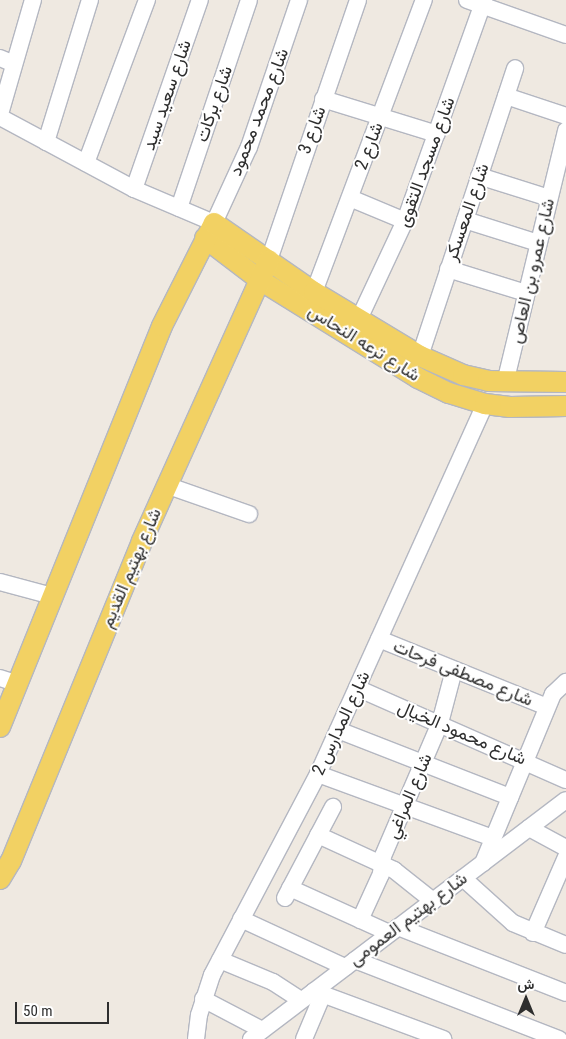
<!DOCTYPE html>
<meta charset="utf-8">
<style>
body{margin:0}
#map{position:relative;width:566px;height:1039px;overflow:hidden;background:#efe9e1;font-family:"Roboto Condensed",Vazirmatn,sans-serif}
div>[style]{position:absolute}
.roads{filter:drop-shadow(1px 0 #b4b7c1) drop-shadow(-1px 0 #b4b7c1) drop-shadow(0 1px #b4b7c1) drop-shadow(0 -1px #b4b7c1)}
.minor>*{height:16px;margin:-8px;padding:0 8px;transform-origin:8px;border-radius:8px;background:#fff}
.major>*{height:20px;margin:-10px;padding:0 10px;transform-origin:10px;border-radius:10px;background:#f2d163}
span{translate:-50% -50%;white-space:nowrap;text-align:center;line-height:1.15;-webkit-text-stroke:4px #fff;paint-order:stroke}
.street-label{font-size:18px;color:#2e2e2e}
.north{position:absolute;left:501px;top:974px;width:50px;height:50px;-webkit-text-stroke:4px #fff;paint-order:stroke;rotate:0deg;font-size:14px;font-weight:700;line-height:20px;text-align:center;color:#2e2e2e}
.north::after{content:'';display:block;margin:auto;width:18px;height:22px;background:#2e2e2e;clip-path:polygon(50% 0,100% 100%,50% 72%,0 100%)}
.scale{position:absolute;left:15px;top:1002px;width:94px;height:22px;box-sizing:border-box;border:2px solid #2e2e2e;border-top:0;padding-left:6px;font-size:15px;line-height:18px;white-space:nowrap;color:#2e2e2e;-webkit-text-stroke:4px #fff;paint-order:stroke}
</style>
<div id="map">
<div class="roads">
<div class="minor">
<div style="left:467px;top:0;width:105px;rotate:19.5deg"></div>
<div style="left:0;top:58px;width:15px;rotate:23deg"></div>
<div style="left:506px;top:96px;width:63px;rotate:18.4deg"></div>
<div style="left:323px;top:99px;width:119px;rotate:17.1deg"></div>
<div style="left:0;top:114px;width:119px;rotate:-73.9deg"></div>
<div style="left:0;top:117px;width:152px;rotate:28.2deg"></div>
<div style="left:134px;top:189px;width:87px;rotate:23deg"></div>
<div style="left:214px;top:223px;width:84px;rotate:-65.3deg"></div>
<div style="left:249px;top:147px;width:155px;rotate:-71.2deg"></div>
<div style="left:46px;top:142px;width:149px;rotate:-72.8deg"></div>
<div style="left:86px;top:163px;width:174px;rotate:-69.5deg"></div>
<div style="left:479px;top:176px;width:73px;rotate:17.4deg"></div>
<div style="left:134px;top:189px;width:200px;rotate:-70.8deg"></div>
<div style="left:350px;top:198px;width:60px;rotate:22.7deg"></div>
<div style="left:179px;top:208px;width:219px;rotate:-71.4deg"></div>
<div style="left:465px;top:220px;width:77px;rotate:17.5deg"></div>
<div style="left:269px;top:260px;width:275px;rotate:-71.1deg"></div>
<div style="left:448px;top:269px;width:82px;rotate:17.1deg"></div>
<div style="left:314px;top:292px;width:312px;rotate:-69.4deg"></div>
<div style="left:359px;top:319px;width:108px;rotate:-64.9deg"></div>
<div style="left:405px;top:221px;width:235px;rotate:-70.3deg"></div>
<div style="left:420px;top:356px;width:303px;rotate:-71.7deg"></div>
<div style="left:505px;top:383px;width:260px;rotate:-76.4deg"></div>
<div style="left:166px;top:485px;width:88px;rotate:19.3deg"></div>
<div style="left:0;top:582px;width:54px;rotate:15.1deg"></div>
<div style="left:379px;top:639px;width:181px;rotate:22deg"></div>
<div style="left:0;top:678px;width:19px;rotate:18deg"></div>
<div style="left:357px;top:688px;width:228px;rotate:23.8deg"></div>
<div style="left:338px;top:730px;width:185px;rotate:21.3deg"></div>
<div style="left:318px;top:774px;width:186px;rotate:20.1deg"></div>
<div style="left:529px;top:828px;width:42px;rotate:28.4deg"></div>
<div style="left:318px;top:835px;width:84px;rotate:24.7deg"></div>
<div style="left:394px;top:870px;width:50px;rotate:38.5deg"></div>
<div style="left:483px;top:863px;width:183px;rotate:-67.5deg"></div>
<div style="left:553px;top:694px;width:18px;rotate:-43deg"></div>
<div style="left:463px;top:878px;width:67px;rotate:42deg"></div>
<div style="left:513px;top:923px;width:57px;rotate:22.5deg"></div>
<div style="left:290px;top:888px;width:109px;rotate:24.4deg"></div>
<div style="left:285px;top:898px;width:103px;rotate:-62.2deg"></div>
<div style="left:241px;top:919px;width:115px;rotate:24.8deg"></div>
<div style="left:360px;top:920px;width:51px;rotate:-65.5deg"></div>
<div style="left:381px;top:874px;width:18px;rotate:-84deg"></div>
<div style="left:383px;top:856px;width:145px;rotate:-66.8deg"></div>
<div style="left:440px;top:723px;width:55px;rotate:-75.2deg"></div>
<div style="left:398px;top:927px;width:180px;rotate:21.4deg"></div>
<div style="left:533px;top:933px;width:83px;rotate:-66.5deg"></div>
<div style="left:220px;top:960px;width:57px;rotate:22.5deg"></div>
<div style="left:273px;top:982px;width:33px;rotate:33deg"></div>
<div style="left:355px;top:960px;width:219px;rotate:21.2deg"></div>
<div style="left:314px;top:991px;width:138px;rotate:20.4deg"></div>
<div style="left:203px;top:999px;width:67px;rotate:27.7deg"></div>
<div style="left:196px;top:1039px;width:24px;rotate:-83deg"></div>
<div style="left:199px;top:1015px;width:42px;rotate:-72deg"></div>
<div style="left:212px;top:975px;width:227px;rotate:-62.2deg"></div>
<div style="left:318px;top:774px;width:406px;rotate:-65.7deg"></div>
<div style="left:251px;top:1039px;width:395px;rotate:-37.2deg"></div>
<div style="left:304px;top:1039px;width:49px;rotate:-67.1deg"></div>
</div>
<div class="major">
<div style="left:205px;top:238px;width:69px;rotate:37.4deg"></div>
<div style="left:260px;top:280px;width:186px;rotate:31.8deg"></div>
<div style="left:418px;top:378px;width:34px;rotate:26deg"></div>
<div style="left:449px;top:393px;width:38px;rotate:17deg"></div>
<div style="left:485px;top:404px;width:25px;rotate:7deg"></div>
<div style="left:510px;top:407px;width:56px;rotate:-1deg"></div>
<div style="left:0;top:727px;width:432px;rotate:-68deg"></div>
<div style="left:162px;top:326px;width:115px;rotate:-63.2deg"></div>
<div style="left:214px;top:223px;width:121px;rotate:34.6deg"></div>
<div style="left:314px;top:292px;width:124px;rotate:31.1deg"></div>
<div style="left:420px;top:356px;width:47px;rotate:23.8deg"></div>
<div style="left:463px;top:375px;width:26px;rotate:13deg"></div>
<div style="left:488px;top:381px;width:78px;rotate:0.7deg"></div>
<div style="left:0;top:879px;width:21px;rotate:-59deg"></div>
<div style="left:11px;top:861px;width:346px;rotate:-67.7deg"></div>
<div style="left:142px;top:541px;width:308px;rotate:-65.7deg"></div>
</div>
</div>
<div class="street-label">
<span style="left:167px;top:95px;rotate:-71deg">شارع سعيد سيد</span>
<span style="left:214px;top:104px;rotate:-71deg">شارع بركات</span>
<span style="left:259px;top:112px;rotate:-69deg">شارع محمد محمود</span>
<span style="left:312px;top:130px;rotate:-70deg">شارع 3</span>
<span style="left:369px;top:146px;rotate:-69deg">شارع 2</span>
<span style="left:426px;top:162px;rotate:-70deg">شارع مسجد التقوى</span>
<span style="left:467px;top:212px;rotate:-71deg">شارع المعسكر</span>
<span style="left:532px;top:271px;rotate:-77deg">شارع عمرو بن العاص</span>
<span style="left:364px;top:343px;rotate:32deg">شارع ترعه النحاس</span>
<span style="left:131px;top:568px;rotate:-67deg">شارع بهتيم القديم</span>
<span style="left:463px;top:673px;rotate:22deg">شارع مصطفى فرحات</span>
<span style="left:341px;top:723px;rotate:-65deg">شارع المدارس 2</span>
<span style="left:462px;top:733px;rotate:23deg">شارع محمود الخيال</span>
<span style="left:409px;top:796px;rotate:-67deg">شارع المراغي</span>
<span style="left:408px;top:919px;rotate:-37deg">شارع بهتيم العمومى</span>
</div>
<div class="north">ش</div>
<div class="scale">50 m</div>
</div>
